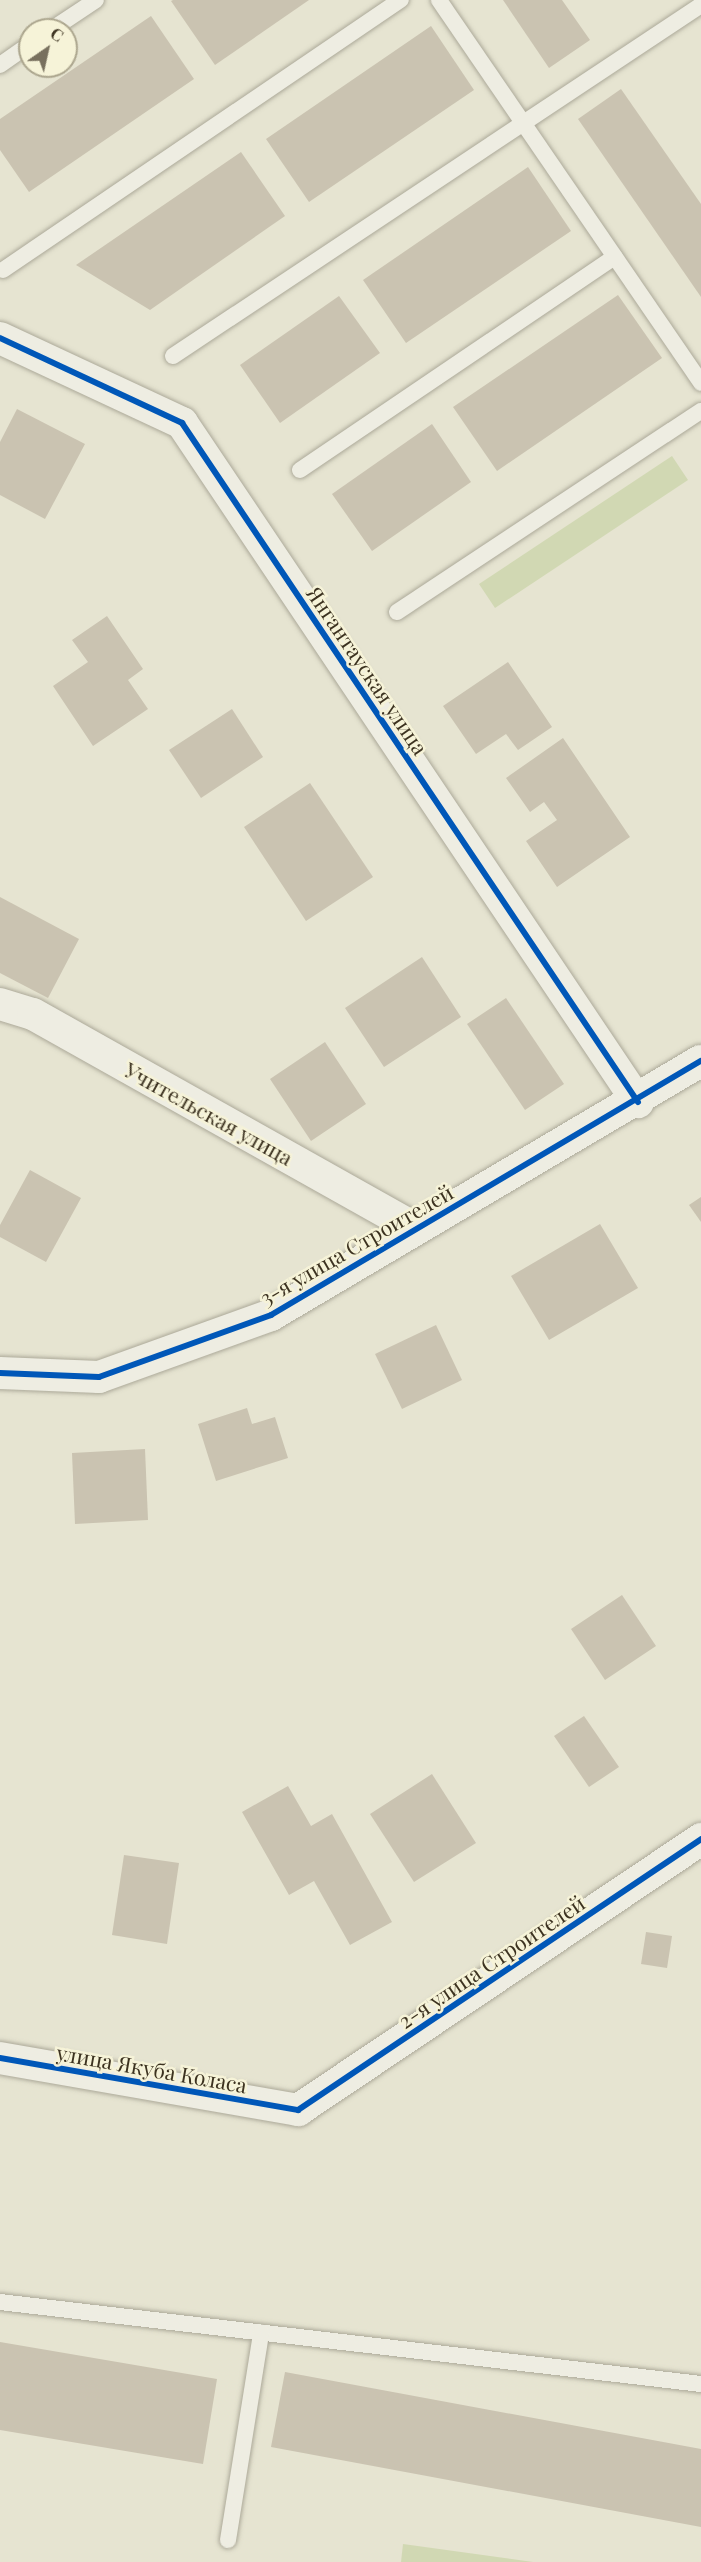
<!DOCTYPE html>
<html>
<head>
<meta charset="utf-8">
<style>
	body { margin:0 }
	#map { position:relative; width:701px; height:2562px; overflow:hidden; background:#e6e4d1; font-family:"Playfair Display",serif }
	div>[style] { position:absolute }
	.green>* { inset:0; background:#d1d8b3 }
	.building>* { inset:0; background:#cac3b1 }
	.roads { filter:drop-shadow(0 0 2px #aca999) drop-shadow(0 0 2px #aca999) }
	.service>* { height:16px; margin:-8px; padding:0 8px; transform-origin:8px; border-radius:8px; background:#eeede2 }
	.minor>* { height:32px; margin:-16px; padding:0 16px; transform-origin:16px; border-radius:16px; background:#eeede2 }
	.cycleway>* { height:6px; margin:-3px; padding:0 3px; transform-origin:3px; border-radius:3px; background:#0057b8 }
	span { translate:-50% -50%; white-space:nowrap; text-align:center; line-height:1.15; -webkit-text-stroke:5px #f6f3d8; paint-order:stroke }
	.street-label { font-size:21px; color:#3c3220 }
	.north { position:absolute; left:18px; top:18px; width:60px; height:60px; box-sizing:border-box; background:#f6f3d8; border:2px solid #aca68e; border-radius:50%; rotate:34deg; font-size:16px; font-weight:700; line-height:24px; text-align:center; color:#3c3220 }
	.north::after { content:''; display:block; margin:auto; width:21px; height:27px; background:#78705e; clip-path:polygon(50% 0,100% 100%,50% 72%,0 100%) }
</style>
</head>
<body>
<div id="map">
	<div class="green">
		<div style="clip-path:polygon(672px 456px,688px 480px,495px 608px,479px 584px)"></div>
		<div style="clip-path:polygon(403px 2544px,533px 2562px,401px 2562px)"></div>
	</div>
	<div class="building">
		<div style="clip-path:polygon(309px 0,215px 65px,171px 1px,173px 0)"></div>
		<div style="clip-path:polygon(503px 0,562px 0,590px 40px,549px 68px)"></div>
		<div style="clip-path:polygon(151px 16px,194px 79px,29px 192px,0 150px,0 119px)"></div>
		<div style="clip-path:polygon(431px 26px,474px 90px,309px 202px,266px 139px)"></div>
		<div style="clip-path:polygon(621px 89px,701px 204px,701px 297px,578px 119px)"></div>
		<div style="clip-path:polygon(241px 152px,285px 216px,150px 310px,76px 265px)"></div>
		<div style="clip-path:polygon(528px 167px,571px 231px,406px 343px,363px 280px)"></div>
		<div style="clip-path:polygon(618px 295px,662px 358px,497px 471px,453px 407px)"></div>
		<div style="clip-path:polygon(339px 296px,380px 353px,280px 423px,240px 365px)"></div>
		<div style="clip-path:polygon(17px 409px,85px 444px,45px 519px,0 495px,0 442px)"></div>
		<div style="clip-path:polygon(432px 424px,471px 482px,372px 551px,332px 494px)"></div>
		<div style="clip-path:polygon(107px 616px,143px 669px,128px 680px,148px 709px,93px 746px,53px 686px,88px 662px,72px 640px)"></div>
		<div style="clip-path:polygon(508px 662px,552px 727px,518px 750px,506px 734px,476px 754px,443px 706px)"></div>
		<div style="clip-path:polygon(232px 709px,263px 757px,201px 798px,169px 750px)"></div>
		<div style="clip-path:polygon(563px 738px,630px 837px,557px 887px,526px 841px,557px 820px,544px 802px,530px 812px,506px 778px)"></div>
		<div style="clip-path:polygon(310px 783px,373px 877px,306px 921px,244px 827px)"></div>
		<div style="clip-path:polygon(0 897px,79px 939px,48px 998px,0 973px)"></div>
		<div style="clip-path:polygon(422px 957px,461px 1017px,384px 1067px,345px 1008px)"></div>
		<div style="clip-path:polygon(506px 998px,564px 1084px,525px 1110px,467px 1024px)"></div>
		<div style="clip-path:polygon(325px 1042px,366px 1104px,311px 1141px,270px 1079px)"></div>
		<div style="clip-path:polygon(30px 1170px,81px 1198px,46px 1262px,0 1237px,0 1225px)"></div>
		<div style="clip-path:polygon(701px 1197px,701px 1222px,689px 1205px)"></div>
		<div style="clip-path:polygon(600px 1224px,638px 1288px,549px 1340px,511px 1276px)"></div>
		<div style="clip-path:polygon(436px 1325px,462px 1380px,402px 1409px,375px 1354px)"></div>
		<div style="clip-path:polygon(247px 1408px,252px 1424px,275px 1417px,288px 1458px,216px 1481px,198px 1424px)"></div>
		<div style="clip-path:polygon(145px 1449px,148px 1520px,75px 1524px,72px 1453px)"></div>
		<div style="clip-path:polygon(622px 1595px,656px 1646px,605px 1680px,571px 1629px)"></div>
		<div style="clip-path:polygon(584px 1716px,619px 1767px,589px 1787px,554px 1736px)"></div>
		<div style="clip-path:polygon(432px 1774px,476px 1843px,414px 1882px,370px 1814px)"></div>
		<div style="clip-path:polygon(288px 1786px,311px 1826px,332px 1814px,392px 1922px,350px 1945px,314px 1881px,289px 1895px,242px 1812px)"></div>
		<div style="clip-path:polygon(124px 1855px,179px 1863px,167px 1944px,112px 1935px)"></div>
		<div style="clip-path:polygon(646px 1932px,672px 1936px,667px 1968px,641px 1964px)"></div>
		<div style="clip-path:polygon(0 2342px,217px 2379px,203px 2464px,0 2430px)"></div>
		<div style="clip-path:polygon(285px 2372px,701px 2449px,701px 2527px,271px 2447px)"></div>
	</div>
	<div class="roads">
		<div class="service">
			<div style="left:439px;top:0;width:464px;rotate:55.6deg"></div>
			<div style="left:51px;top:30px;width:54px;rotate:-33.7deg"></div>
			<div style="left:0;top:65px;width:37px;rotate:-35deg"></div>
			<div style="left:3px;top:270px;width:481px;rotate:-34.2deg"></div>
			<div style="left:173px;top:356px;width:634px;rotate:-33.61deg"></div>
			<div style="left:300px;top:470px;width:380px;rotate:-34.1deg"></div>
			<div style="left:397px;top:612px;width:364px;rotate:-33.5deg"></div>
			<div style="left:0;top:2302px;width:706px;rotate:6.67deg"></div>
			<div style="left:228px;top:2540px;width:210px;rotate:-80.9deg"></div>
		</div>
		<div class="minor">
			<div style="left:0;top:338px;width:201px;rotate:25deg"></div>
			<div style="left:182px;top:423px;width:818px;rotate:56.12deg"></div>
			<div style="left:0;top:1004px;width:34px;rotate:17deg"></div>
			<div style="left:33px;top:1014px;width:437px;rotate:29.3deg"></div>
			<div style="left:0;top:1373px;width:99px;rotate:2.3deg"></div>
			<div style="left:99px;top:1377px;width:183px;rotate:-19.8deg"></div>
			<div style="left:271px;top:1315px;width:499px;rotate:-30.6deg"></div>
			<div style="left:0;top:2058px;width:303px;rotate:9.9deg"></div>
			<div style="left:298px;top:2110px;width:486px;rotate:-33.9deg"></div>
		</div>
	</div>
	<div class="cycleway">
		<div style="left:0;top:338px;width:201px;rotate:25deg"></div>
		<div style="left:182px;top:423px;width:818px;rotate:56.12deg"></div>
		<div style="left:0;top:1373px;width:99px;rotate:2.3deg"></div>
		<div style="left:99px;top:1377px;width:183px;rotate:-19.8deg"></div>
		<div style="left:271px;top:1315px;width:499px;rotate:-30.6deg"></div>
		<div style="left:0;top:2058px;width:303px;rotate:9.9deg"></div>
		<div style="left:298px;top:2110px;width:486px;rotate:-33.9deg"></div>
	</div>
	<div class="street-label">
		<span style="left:368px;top:670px;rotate:56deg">Янгантауская улица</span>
		<span style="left:209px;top:1113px;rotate:29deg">Учительская улица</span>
		<span style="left:356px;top:1244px;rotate:-30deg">3-я улица Строителей</span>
		<span style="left:491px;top:1961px;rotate:-34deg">2-я улица Строителей</span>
		<span style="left:152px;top:2068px;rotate:10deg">улица Якуба Коласа</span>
	</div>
	<div class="north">С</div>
</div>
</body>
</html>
